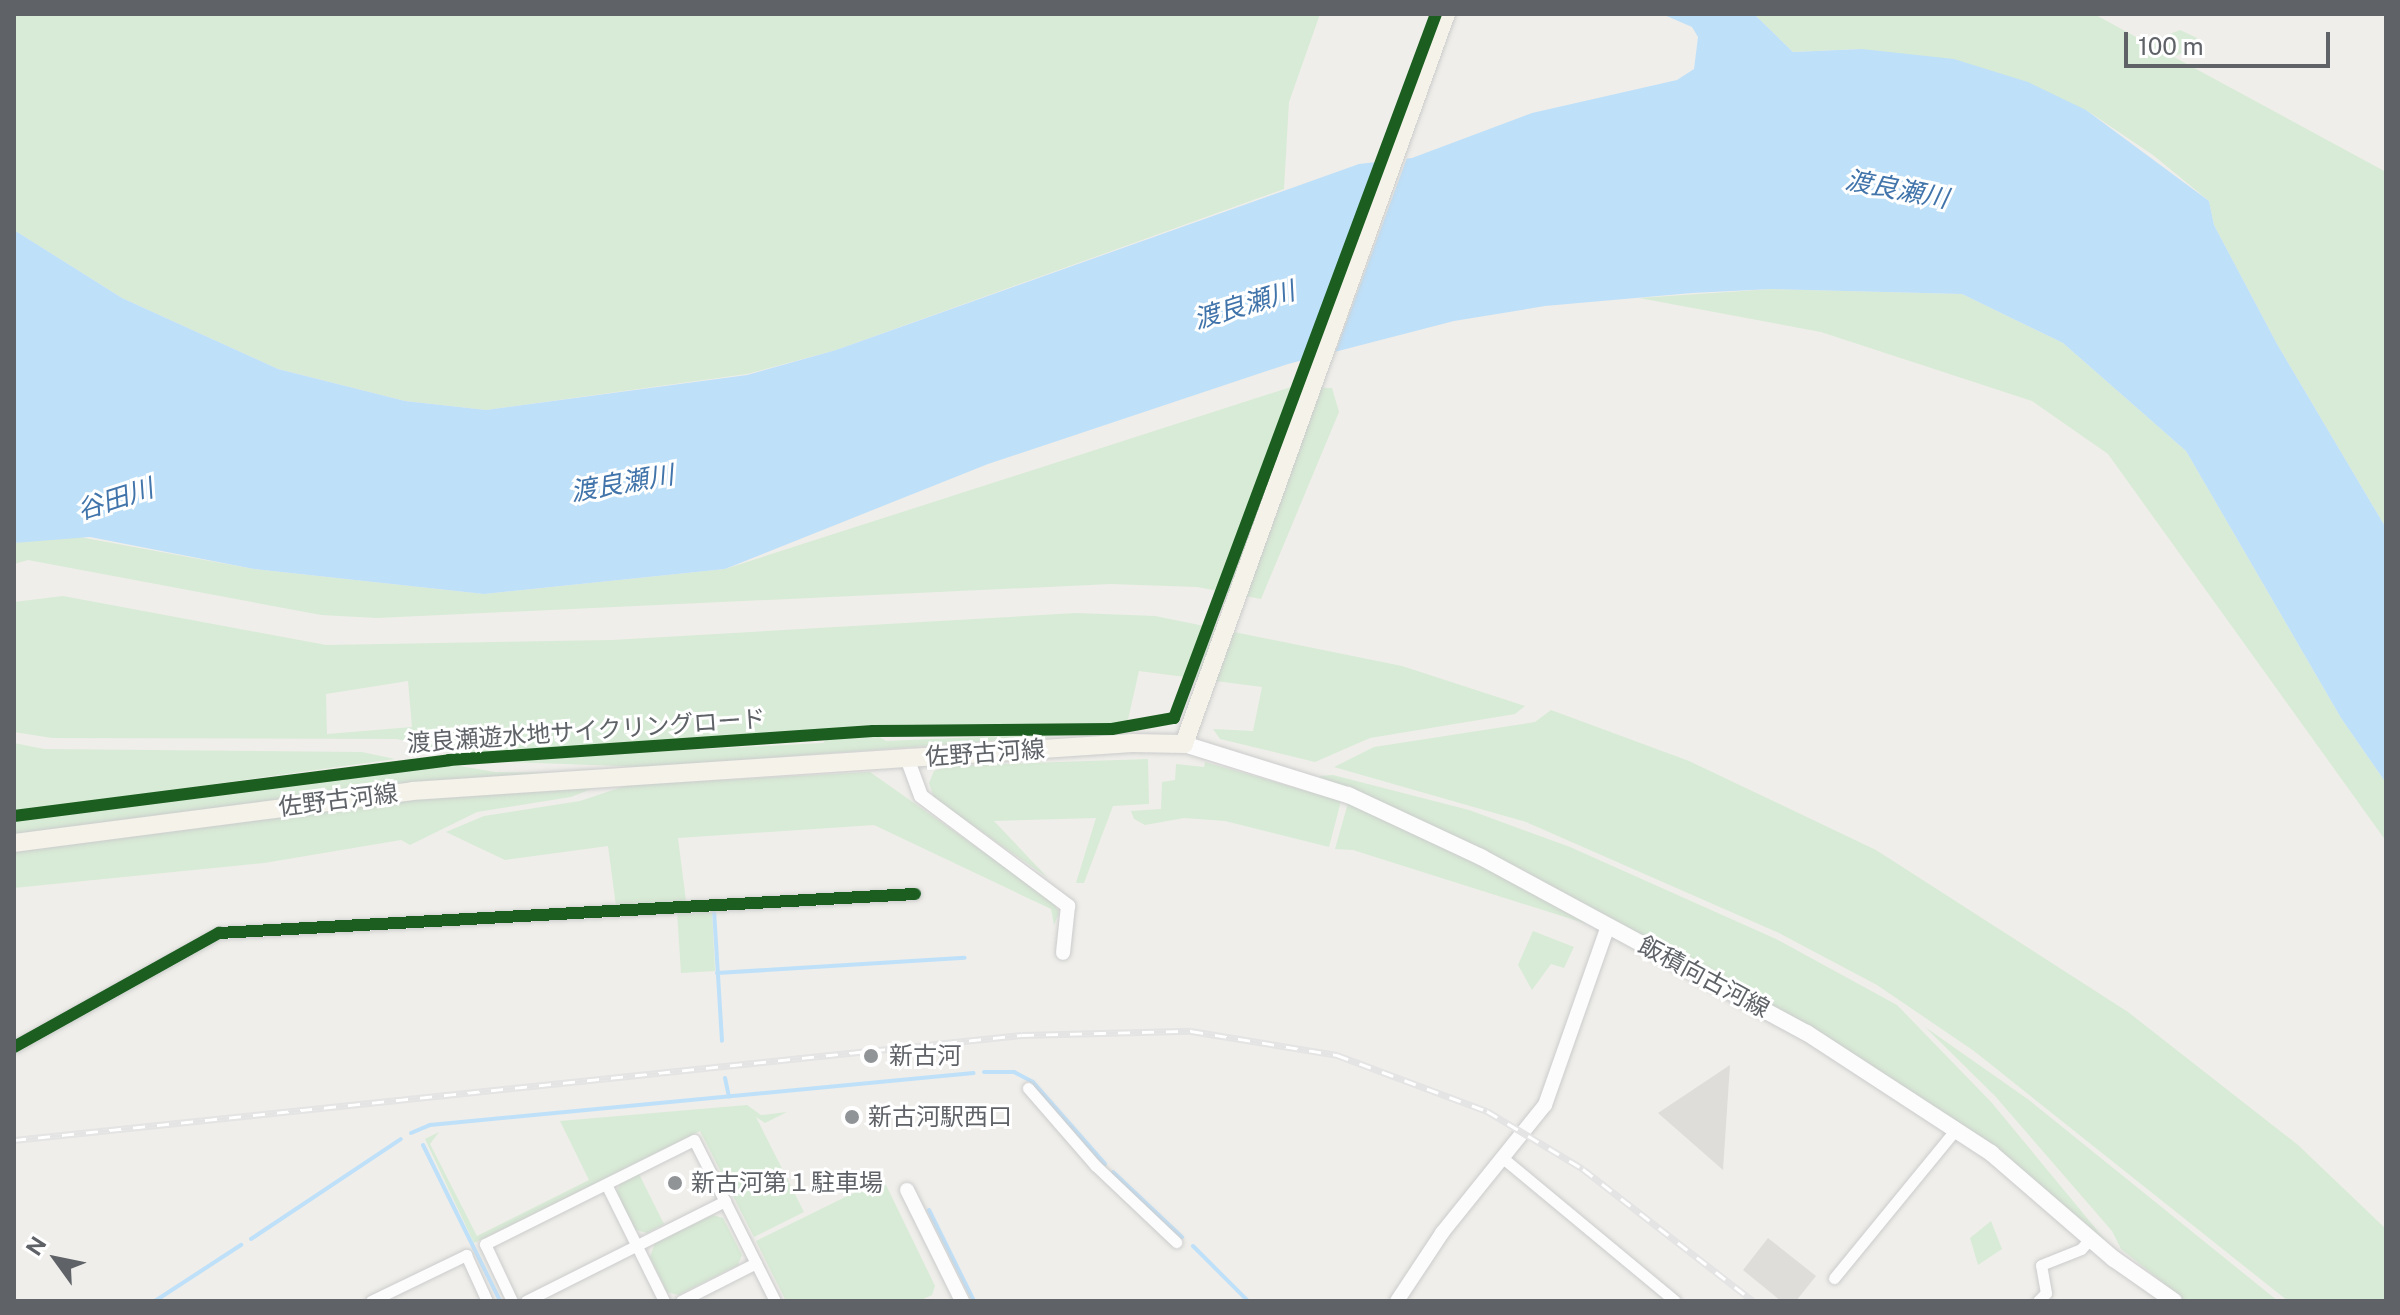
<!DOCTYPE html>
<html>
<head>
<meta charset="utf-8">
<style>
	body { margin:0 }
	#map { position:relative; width:2400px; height:1315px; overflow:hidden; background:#efeeea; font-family:"Public Sans","Noto Sans JP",sans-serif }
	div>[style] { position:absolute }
	.industrial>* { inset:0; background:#dfddda }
	.green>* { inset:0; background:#d8ebd6 }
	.water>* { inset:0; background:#bfe0f9 }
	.pier>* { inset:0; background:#efeeea }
	.stream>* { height:4px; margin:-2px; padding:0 2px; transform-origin:2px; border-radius:2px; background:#bfe0f9 }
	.roads { filter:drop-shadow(0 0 2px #cbcccc) drop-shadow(0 0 2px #cbcccc) }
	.minor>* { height:11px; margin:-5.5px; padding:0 5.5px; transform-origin:5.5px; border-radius:5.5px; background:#fdfcfc }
	.tertiary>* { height:14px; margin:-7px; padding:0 7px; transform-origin:7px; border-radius:7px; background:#fdfcfc }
	.secondary>* { height:16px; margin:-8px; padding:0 8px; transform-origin:8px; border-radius:8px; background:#fdfcfc }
	.primary>* { height:18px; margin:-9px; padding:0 9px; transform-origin:9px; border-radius:9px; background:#f4f2e9 }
	.rail>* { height:7px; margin-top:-3.5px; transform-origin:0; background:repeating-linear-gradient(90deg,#fff 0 12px,#e4e4e4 0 24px); box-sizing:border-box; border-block:2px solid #e4e4e4 }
	.cycleway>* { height:12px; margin:-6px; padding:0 6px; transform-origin:6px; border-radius:6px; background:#1b5e20 }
	.dots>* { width:22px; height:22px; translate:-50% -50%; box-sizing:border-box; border:4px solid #fff; border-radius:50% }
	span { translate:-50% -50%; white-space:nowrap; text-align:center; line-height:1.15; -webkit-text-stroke:6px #fff; paint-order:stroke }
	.street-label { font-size:24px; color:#5f6368 }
	.poi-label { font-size:24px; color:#5f6368 }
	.left { translate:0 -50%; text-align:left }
	.water-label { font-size:26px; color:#4174aa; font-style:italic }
	.frame { position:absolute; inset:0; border:16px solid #5f6368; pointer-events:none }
	.north { position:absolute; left:16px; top:1219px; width:80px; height:80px; -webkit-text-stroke:6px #fff; paint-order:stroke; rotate:303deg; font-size:22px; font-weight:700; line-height:32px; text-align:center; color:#5f6368 }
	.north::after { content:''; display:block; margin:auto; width:28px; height:36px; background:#5f6368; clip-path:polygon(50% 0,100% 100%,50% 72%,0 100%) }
	.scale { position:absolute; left:2124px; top:32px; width:206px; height:36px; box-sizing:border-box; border:4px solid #5f6368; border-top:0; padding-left:10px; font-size:24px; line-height:28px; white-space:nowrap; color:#5f6368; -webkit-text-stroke:6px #fff; paint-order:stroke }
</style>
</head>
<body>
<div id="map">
	<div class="industrial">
		<div style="clip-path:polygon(1730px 1065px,1723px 1170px,1658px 1113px)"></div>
		<div style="clip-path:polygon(1768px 1238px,1816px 1276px,1796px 1301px,1781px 1301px,1743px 1270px)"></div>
	</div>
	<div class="green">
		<div style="clip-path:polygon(14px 14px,1320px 14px,1289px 102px,1284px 189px,836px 350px,747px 374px,486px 410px,405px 401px,278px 369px,122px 298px,14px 230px)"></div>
		<div style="clip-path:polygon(1754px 14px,2094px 14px,2147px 43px,2180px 30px,2197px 38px,2195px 46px,2174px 57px,2386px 172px,2386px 528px,2277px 344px,2214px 225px,2209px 201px,2153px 155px,2086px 110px,1862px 49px,1793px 52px)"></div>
		<div style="clip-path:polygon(1772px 289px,1962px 294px,2063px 343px,2186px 451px,2341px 718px,2386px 783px,2386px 841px,2108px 454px,2032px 401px,1821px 332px,1639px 298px)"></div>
		<div style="clip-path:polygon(1291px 387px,1332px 388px,1339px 412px,1261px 599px,1197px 587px,1111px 584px,377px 618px,321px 615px,28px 560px,14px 564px,14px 543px,74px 536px,254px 569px,484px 594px,725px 569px)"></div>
		<div style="clip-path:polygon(evenodd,63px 596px,326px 645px,612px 640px,1076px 613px,1155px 616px,1402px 666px,1525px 706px,1515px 714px,1370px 738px,1315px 762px,1220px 739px,1213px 729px,1253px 731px,1262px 687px,1139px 671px,1127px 724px,1114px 726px,831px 731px,465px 757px,397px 739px,52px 738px,14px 732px,14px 602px,63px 596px,408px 681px,412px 727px,327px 734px,326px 694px,408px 681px)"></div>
		<div style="clip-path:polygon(1551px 710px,1689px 761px,1876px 850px,2128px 1012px,2298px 1145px,2386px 1229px,2386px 1301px,2288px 1301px,1974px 1051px,1877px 985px,1779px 933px,1526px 822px,1334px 767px,1374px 747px,1535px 722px)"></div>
		<div style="clip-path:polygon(1072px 729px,1110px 732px,648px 767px,476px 761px,823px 743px,830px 736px,875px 734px,886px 741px,1045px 734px)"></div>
		<div style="clip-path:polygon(14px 743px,44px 749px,362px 752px,395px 759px,14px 812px)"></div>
		<div style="clip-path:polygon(1148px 759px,1149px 804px,1113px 806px,1084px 883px,1076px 883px,1096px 818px,994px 821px,1048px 878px,934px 798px,929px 783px,934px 771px,948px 766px)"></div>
		<div style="clip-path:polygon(1205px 762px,1341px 801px,1329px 847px,1225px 821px,1184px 818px,1145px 825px,1134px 819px,1131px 811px,1161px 809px,1162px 782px,1175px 780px,1176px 764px,1204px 767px)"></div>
		<div style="clip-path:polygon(448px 764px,495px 772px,593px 773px,14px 837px,14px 820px)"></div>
		<div style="clip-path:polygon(870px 772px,1053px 901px,1059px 913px,1054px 925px,1051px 909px,874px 825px,678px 838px,686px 901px,616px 906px,608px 846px,505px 860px,446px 832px,484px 816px,580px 801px,628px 785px)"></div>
		<div style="clip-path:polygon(1333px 775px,1469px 810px,1570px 847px,1776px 939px,1897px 1005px,1992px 1103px,2106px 1241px,1986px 1141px,1820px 1033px,1519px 868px,1319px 776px)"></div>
		<div style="clip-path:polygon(599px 786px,571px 797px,477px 812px,410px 845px,401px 840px,264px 863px,14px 888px,14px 852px,429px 797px)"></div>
		<div style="clip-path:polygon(1348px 803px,1511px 881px,1587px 924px,1353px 850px,1335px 849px)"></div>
		<div style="clip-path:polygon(712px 910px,715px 971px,681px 973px,677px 912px)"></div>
		<div style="clip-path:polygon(1533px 931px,1574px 947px,1564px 968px,1551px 964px,1532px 990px,1518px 965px)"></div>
		<div style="clip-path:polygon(1925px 1027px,2029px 1100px,2278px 1301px,2186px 1301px,2121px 1249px,2112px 1231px,1995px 1096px)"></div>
		<div style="clip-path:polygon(747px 1105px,761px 1115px,787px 1112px,765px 1123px,756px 1117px,804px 1212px,754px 1237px,700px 1131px,474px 1243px,425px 1139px,439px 1132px,430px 1144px,477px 1236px,589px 1180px,560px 1121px)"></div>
		<div style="clip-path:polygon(639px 1174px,664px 1224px,647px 1233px,636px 1230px,616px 1193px,620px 1184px)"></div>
		<div style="clip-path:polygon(876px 1182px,886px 1185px,935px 1286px,932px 1295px,919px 1301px,786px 1301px,756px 1241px)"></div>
		<div style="clip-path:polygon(713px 1215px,723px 1218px,742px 1255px,738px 1265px,678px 1295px,667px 1292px,650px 1257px,655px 1243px)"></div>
		<div style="clip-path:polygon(1991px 1221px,2002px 1249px,1978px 1265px,1970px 1238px)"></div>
	</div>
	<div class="water">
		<div style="clip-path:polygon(1662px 14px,1754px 14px,1793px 52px,1862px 49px,1954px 59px,2028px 82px,2086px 110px,2209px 201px,2214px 225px,2277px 344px,2386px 528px,2386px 783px,2341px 718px,2186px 451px,2063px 343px,1962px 294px,1772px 289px,1692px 293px,1545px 306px,1454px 321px,1288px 364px,988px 464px,725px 569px,484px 594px,254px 569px,90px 537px,14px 543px,14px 230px,122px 298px,278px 369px,405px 401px,486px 410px,747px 375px,836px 350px,1359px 164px,1412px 158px,1532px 113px,1677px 80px,1694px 69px,1698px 37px,1692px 27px)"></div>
	</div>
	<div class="pier">
		<div style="clip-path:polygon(1408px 155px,1334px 356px,1305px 364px,1380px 157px)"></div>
	</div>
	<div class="stream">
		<div style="left:714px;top:910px;width:131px;rotate:86.5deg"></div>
		<div style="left:717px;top:973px;width:248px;rotate:-3.5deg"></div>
		<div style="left:984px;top:1072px;width:30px"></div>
		<div style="left:1014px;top:1072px;width:21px;rotate:28deg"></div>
		<div style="left:1033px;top:1082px;width:109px;rotate:48.7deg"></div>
		<div style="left:725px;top:1078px;width:19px;rotate:78deg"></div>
		<div style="left:411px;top:1133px;width:21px;rotate:-23deg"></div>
		<div style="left:430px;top:1125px;width:546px;rotate:-5.46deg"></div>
		<div style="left:423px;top:1145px;width:174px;rotate:63.7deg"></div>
		<div style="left:1113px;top:1172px;width:95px;rotate:43.3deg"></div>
		<div style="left:929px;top:1210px;width:102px;rotate:63.7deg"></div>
		<div style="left:251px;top:1239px;width:180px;rotate:-33.7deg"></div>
		<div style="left:1193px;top:1246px;width:78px;rotate:45deg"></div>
		<div style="left:155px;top:1301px;width:103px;rotate:-33.1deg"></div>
	</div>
	<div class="roads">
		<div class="minor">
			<div style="left:14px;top:1047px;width:235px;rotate:-29.1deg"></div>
			<div style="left:219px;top:933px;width:697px;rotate:-3.21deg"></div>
			<div style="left:1028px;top:1088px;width:102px;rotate:49deg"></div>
			<div style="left:1095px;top:1165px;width:112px;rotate:43.5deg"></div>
			<div style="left:1504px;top:1159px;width:222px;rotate:39.7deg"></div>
			<div style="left:606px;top:1184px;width:131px;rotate:63.6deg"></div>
			<div style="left:1834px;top:1278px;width:193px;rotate:-50.7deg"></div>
			<div style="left:371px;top:1301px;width:106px;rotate:-25.8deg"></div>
			<div style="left:466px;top:1255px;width:51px;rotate:65.5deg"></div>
			<div style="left:512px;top:1301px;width:63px;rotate:-115.3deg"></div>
			<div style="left:485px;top:1244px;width:233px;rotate:-26.5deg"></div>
			<div style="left:694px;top:1140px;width:180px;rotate:63.3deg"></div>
			<div style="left:526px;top:1301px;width:223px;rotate:-26.7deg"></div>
			<div style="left:681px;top:1301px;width:84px;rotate:-26.9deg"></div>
			<div style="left:2038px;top:1301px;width:11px;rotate:-45deg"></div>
			<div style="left:2046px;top:1293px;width:28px;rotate:-100deg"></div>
			<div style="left:2041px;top:1265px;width:43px;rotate:-21.8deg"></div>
			<div style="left:2081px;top:1249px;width:15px;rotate:-48deg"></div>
		</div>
		<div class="tertiary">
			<div style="left:907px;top:758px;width:40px;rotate:69.8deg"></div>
			<div style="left:921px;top:796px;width:184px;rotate:36.8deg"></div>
			<div style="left:1068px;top:906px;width:47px;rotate:96.1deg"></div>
			<div style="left:907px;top:1190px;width:124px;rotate:63.6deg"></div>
			<div style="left:1397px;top:1301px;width:82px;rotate:-56.5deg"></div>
			<div style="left:1442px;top:1233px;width:164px;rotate:-51.2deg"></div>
			<div style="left:1545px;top:1105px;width:190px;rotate:-70.6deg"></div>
		</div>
		<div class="secondary">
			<div style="left:1184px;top:744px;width:172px;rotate:17.3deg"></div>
			<div style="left:1348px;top:795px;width:147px;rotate:25deg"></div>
			<div style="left:1481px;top:857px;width:370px;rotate:28.4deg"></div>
			<div style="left:1807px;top:1033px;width:220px;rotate:33.1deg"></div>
			<div style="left:1991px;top:1153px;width:162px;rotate:40.8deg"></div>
			<div style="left:2114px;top:1259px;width:73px;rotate:35deg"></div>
		</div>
		<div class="primary">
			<div style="left:14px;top:843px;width:401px;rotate:-7.4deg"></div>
			<div style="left:412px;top:791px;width:722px;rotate:-3.81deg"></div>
			<div style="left:1132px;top:743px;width:52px;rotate:1.1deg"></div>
			<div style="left:1184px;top:744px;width:776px;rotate:-70.26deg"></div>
		</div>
	</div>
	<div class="rail">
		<div style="left:14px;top:1140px;width:1013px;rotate:-5.95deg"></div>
		<div style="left:1022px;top:1035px;width:169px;rotate:-1.4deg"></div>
		<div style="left:1191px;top:1031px;width:148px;rotate:9.3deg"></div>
		<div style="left:1337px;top:1055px;width:160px;rotate:20.5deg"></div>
		<div style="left:1487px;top:1111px;width:112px;rotate:31.1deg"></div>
		<div style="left:1583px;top:1169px;width:215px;rotate:37.8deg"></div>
	</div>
	<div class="cycleway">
		<div style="left:14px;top:816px;width:439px;rotate:-7.3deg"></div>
		<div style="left:449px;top:760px;width:425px;rotate:-3.9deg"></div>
		<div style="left:873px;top:731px;width:239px;rotate:-0.5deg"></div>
		<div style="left:1112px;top:729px;width:63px;rotate:-10.1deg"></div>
		<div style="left:1174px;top:718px;width:751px;rotate:-69.59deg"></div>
		<div style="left:14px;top:1047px;width:235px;rotate:-29.1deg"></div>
		<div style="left:219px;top:933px;width:697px;rotate:-3.21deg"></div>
	</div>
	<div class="dots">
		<div style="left:871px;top:1056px;background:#919496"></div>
		<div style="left:852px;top:1117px;background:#919496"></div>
		<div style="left:675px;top:1183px;background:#919496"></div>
	</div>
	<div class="street-label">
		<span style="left:586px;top:731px;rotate:-4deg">渡良瀬遊水地サイクリングロード</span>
		<span style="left:985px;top:753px;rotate:-4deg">佐野古河線</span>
		<span style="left:338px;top:800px;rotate:-7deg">佐野古河線</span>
		<span style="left:1704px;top:977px;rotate:28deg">飯積向古河線</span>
	</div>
	<div class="poi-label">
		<span class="left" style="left:889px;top:1056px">新古河</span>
		<span class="left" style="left:868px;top:1117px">新古河駅西口</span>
		<span class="left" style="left:691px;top:1183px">新古河第１駐車場</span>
	</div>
	<div class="water-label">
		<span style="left:1897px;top:189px;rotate:11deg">渡良瀬川</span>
		<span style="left:1244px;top:305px;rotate:-17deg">渡良瀬川</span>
		<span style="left:622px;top:483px;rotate:-10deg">渡良瀬川</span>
		<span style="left:115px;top:499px;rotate:-18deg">谷田川</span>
	</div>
	<div class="frame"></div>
	<div class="north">N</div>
	<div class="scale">100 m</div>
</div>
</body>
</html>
